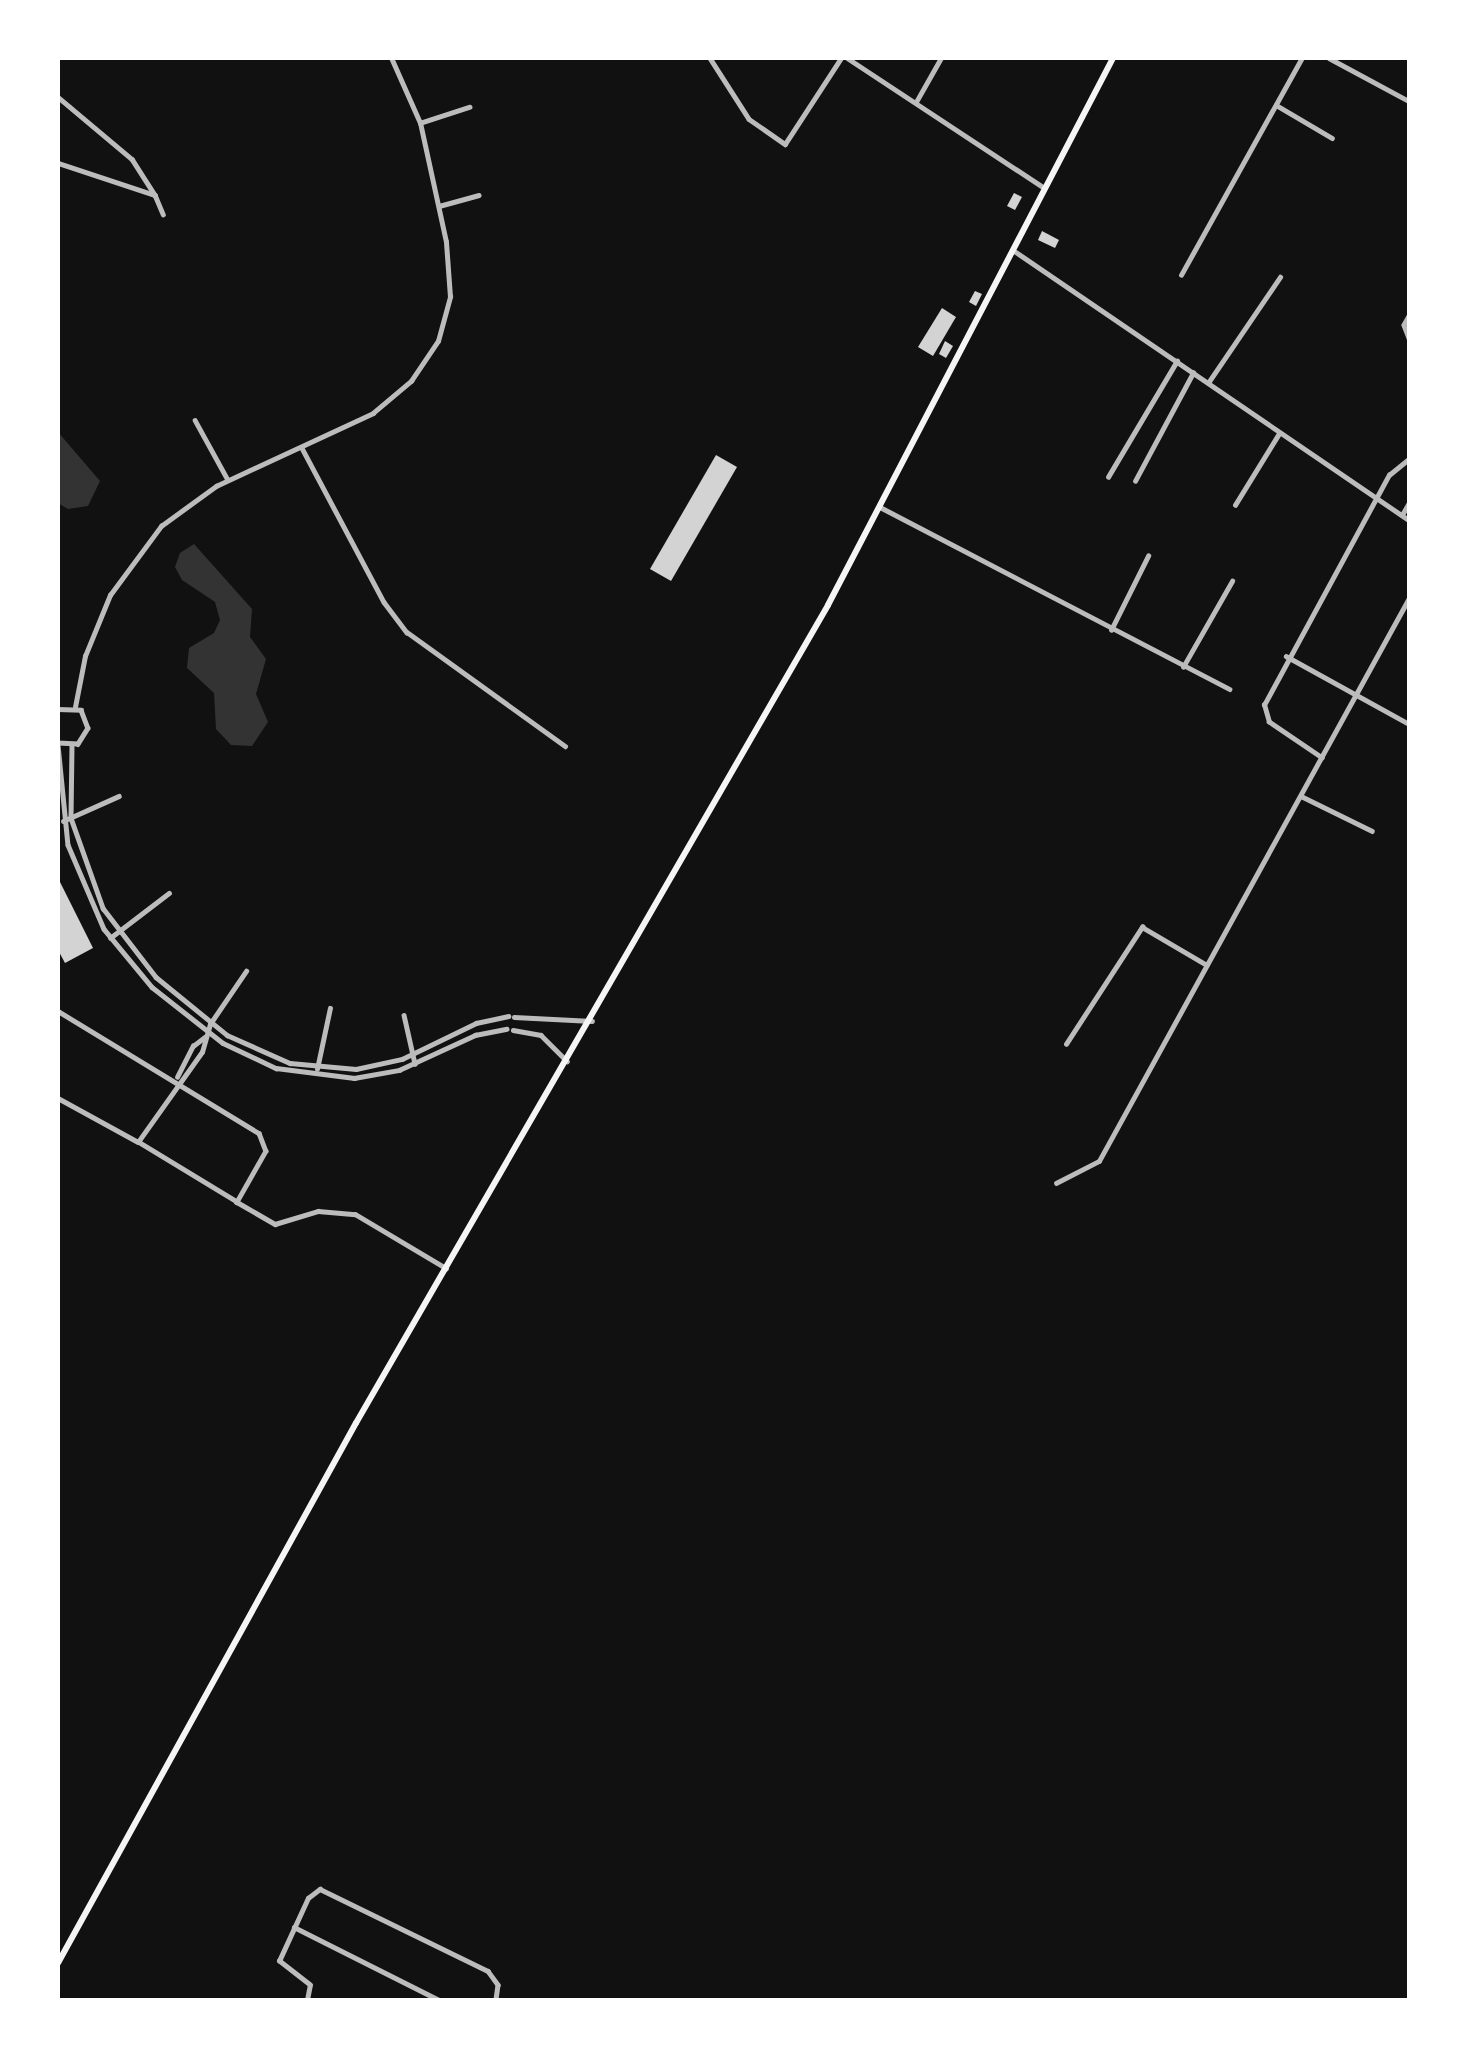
<!DOCTYPE html>
<html>
<head>
<meta charset="utf-8">
<style>
	body { margin:0 }
	#map { position:relative; width:1467px; height:2058px; overflow:hidden; background:#111; font-family:Arial,sans-serif }
	div>[style] { position:absolute }
	.water>* { inset:0; background:#333 }
	.building>* { inset:0; background:#d3d3d3 }
	.minor>* { height:4.5px; margin:-2.25px; padding:0 2.25px; transform-origin:2.25px; border-radius:2.25px; background:#bcbcbc }
	.tertiary>* { height:5px; margin:-2.5px; padding:0 2.5px; transform-origin:2.5px; border-radius:2.5px; background:#bcbcbc }
	.primary>* { height:6px; margin:-3px; padding:0 3px; transform-origin:3px; border-radius:3px; background:#f5f5f5 }
	span { translate:-50% -50%; white-space:nowrap; text-align:center; line-height:1.15; -webkit-text-stroke:5px #fff; paint-order:stroke }
	.frame { position:absolute; inset:0; border:60px solid #fff; pointer-events:none }
</style>
</head>
<body>
<div id="map">
	<div class="water">
		<div style="clip-path:polygon(58px 432px,100px 481px,88px 506px,68px 509px,58px 503px)"></div>
		<div style="clip-path:polygon(194px 544px,252px 609px,250px 637px,266px 659px,256px 694px,268px 722px,252px 746px,231px 745px,216px 729px,214px 693px,187px 668px,189px 648px,214px 633px,220px 620px,215px 602px,182px 580px,175px 567px,180px 553px)"></div>
	</div>
	<div class="building">
		<div style="clip-path:polygon(1014px 193px,1022px 197px,1015px 210px,1007px 206px)"></div>
		<div style="clip-path:polygon(1042px 231px,1059px 240px,1055px 248px,1038px 240px)"></div>
		<div style="clip-path:polygon(975px 291px,982px 294px,976px 306px,969px 302px)"></div>
		<div style="clip-path:polygon(942px 308px,956px 317px,933px 356px,918px 347px)"></div>
		<div style="clip-path:polygon(945px 341px,953px 346px,946px 358px,939px 354px)"></div>
		<div style="clip-path:polygon(716px 455px,737px 467px,671px 581px,650px 569px)"></div>
		<div style="clip-path:polygon(58px 878px,93px 948px,65px 963px,58px 950px)"></div>
	</div>
	<div class="minor">
		<div style="left:710px;top:58px;width:72px;rotate:57.4deg"></div>
		<div style="left:749px;top:119px;width:44px;rotate:34.8deg"></div>
		<div style="left:785px;top:144px;width:103px;rotate:-56.9deg"></div>
		<div style="left:1329px;top:58px;width:91px;rotate:28.3deg"></div>
		<div style="left:58px;top:97px;width:97px;rotate:40deg"></div>
		<div style="left:132px;top:159px;width:43px;rotate:57.4deg"></div>
		<div style="left:916px;top:102px;width:51px;rotate:-60.4deg"></div>
		<div style="left:1276px;top:105px;width:65px;rotate:30.5deg"></div>
		<div style="left:420px;top:123px;width:52px;rotate:-18.1deg"></div>
		<div style="left:58px;top:163px;width:102px;rotate:18.3deg"></div>
		<div style="left:155px;top:195px;width:21px;rotate:67deg"></div>
		<div style="left:439px;top:206px;width:41px;rotate:-15.4deg"></div>
		<div style="left:1013px;top:250px;width:479px;rotate:34.3deg"></div>
		<div style="left:1181px;top:275px;width:248px;rotate:-60.9deg"></div>
		<div style="left:1409px;top:316px;width:10px;rotate:119deg"></div>
		<div style="left:1404px;top:325px;width:14px;rotate:69deg"></div>
		<div style="left:1208px;top:383px;width:128px;rotate:-55.8deg"></div>
		<div style="left:195px;top:420px;width:68px;rotate:61.2deg"></div>
		<div style="left:302px;top:448px;width:174px;rotate:62deg"></div>
		<div style="left:384px;top:602px;width:38px;rotate:53deg"></div>
		<div style="left:407px;top:632px;width:195px;rotate:35.8deg"></div>
		<div style="left:1108px;top:477px;width:135px;rotate:-59.3deg"></div>
		<div style="left:1135px;top:481px;width:123px;rotate:-61.8deg"></div>
		<div style="left:1235px;top:505px;width:82px;rotate:-58.4deg"></div>
		<div style="left:880px;top:507px;width:394px;rotate:27.5deg"></div>
		<div style="left:1402px;top:515px;width:14px;rotate:-60deg"></div>
		<div style="left:1111px;top:630px;width:83px;rotate:-63.4deg"></div>
		<div style="left:1286px;top:656px;width:141px;rotate:28.9deg"></div>
		<div style="left:1183px;top:667px;width:99px;rotate:-60.3deg"></div>
		<div style="left:75px;top:707px;width:52px;rotate:-78.9deg"></div>
		<div style="left:85px;top:656px;width:66px;rotate:-67.7deg"></div>
		<div style="left:110px;top:595px;width:86px;rotate:-53.5deg"></div>
		<div style="left:161px;top:526px;width:68px;rotate:-36deg"></div>
		<div style="left:216px;top:486px;width:173px;rotate:-24.9deg"></div>
		<div style="left:373px;top:413px;width:50px;rotate:-40.1deg"></div>
		<div style="left:411px;top:381px;width:48px;rotate:-56deg"></div>
		<div style="left:438px;top:341px;width:46px;rotate:-74.7deg"></div>
		<div style="left:450px;top:297px;width:55px;rotate:-94.2deg"></div>
		<div style="left:446px;top:242px;width:122px;rotate:-102.3deg"></div>
		<div style="left:420px;top:123px;width:71px;rotate:-114deg"></div>
		<div style="left:58px;top:709px;width:23px;rotate:2deg"></div>
		<div style="left:81px;top:710px;width:19px;rotate:69deg"></div>
		<div style="left:88px;top:728px;width:19px;rotate:122deg"></div>
		<div style="left:78px;top:744px;width:20px;rotate:-177deg"></div>
		<div style="left:58px;top:745px;width:100px;rotate:84.3deg"></div>
		<div style="left:68px;top:845px;width:91px;rotate:66.8deg"></div>
		<div style="left:104px;top:929px;width:75px;rotate:50.4deg"></div>
		<div style="left:152px;top:987px;width:90px;rotate:38.3deg"></div>
		<div style="left:223px;top:1043px;width:59px;rotate:25.3deg"></div>
		<div style="left:276px;top:1068px;width:79px;rotate:7.3deg"></div>
		<div style="left:354px;top:1078px;width:46px;rotate:-10.1deg"></div>
		<div style="left:399px;top:1070px;width:84px;rotate:-24.7deg"></div>
		<div style="left:475px;top:1035px;width:32px;rotate:-11deg"></div>
		<div style="left:72px;top:746px;width:72px;rotate:90.8deg"></div>
		<div style="left:71px;top:818px;width:96px;rotate:70.4deg"></div>
		<div style="left:103px;top:908px;width:87px;rotate:52.5deg"></div>
		<div style="left:156px;top:977px;width:92px;rotate:39.2deg"></div>
		<div style="left:227px;top:1035px;width:69px;rotate:24deg"></div>
		<div style="left:290px;top:1063px;width:66px;rotate:5.2deg"></div>
		<div style="left:356px;top:1069px;width:47px;rotate:-12.3deg"></div>
		<div style="left:402px;top:1059px;width:82px;rotate:-25.9deg"></div>
		<div style="left:476px;top:1023px;width:33px;rotate:-12deg"></div>
		<div style="left:1322px;top:758px;width:64px;rotate:-145.8deg"></div>
		<div style="left:1269px;top:722px;width:18px;rotate:-106deg"></div>
		<div style="left:1264px;top:705px;width:262px;rotate:-61.5deg"></div>
		<div style="left:1389px;top:475px;width:26px;rotate:-39deg"></div>
		<div style="left:1301px;top:796px;width:79px;rotate:26.2deg"></div>
		<div style="left:63px;top:821px;width:61px;rotate:-24.1deg"></div>
		<div style="left:110px;top:938px;width:74px;rotate:-37.3deg"></div>
		<div style="left:58px;top:1011px;width:235px;rotate:31.3deg"></div>
		<div style="left:259px;top:1133px;width:19px;rotate:69deg"></div>
		<div style="left:266px;top:1151px;width:59px;rotate:119.6deg"></div>
		<div style="left:237px;top:1202px;width:116px;rotate:-148.8deg"></div>
		<div style="left:404px;top:1015px;width:50px;rotate:77.3deg"></div>
		<div style="left:514px;top:1017px;width:78px;rotate:2.9deg"></div>
		<div style="left:513px;top:1030px;width:28px;rotate:10deg"></div>
		<div style="left:541px;top:1035px;width:37px;rotate:45deg"></div>
		<div style="left:1066px;top:1044px;width:140px;rotate:-57deg"></div>
		<div style="left:1142px;top:927px;width:75px;rotate:30.3deg"></div>
		<div style="left:317px;top:1069px;width:62px;rotate:-78deg"></div>
		<div style="left:177px;top:1077px;width:35px;rotate:-63deg"></div>
		<div style="left:193px;top:1046px;width:15px;rotate:-37deg"></div>
		<div style="left:58px;top:1098px;width:91px;rotate:28.8deg"></div>
		<div style="left:138px;top:1142px;width:110px;rotate:-54.6deg"></div>
		<div style="left:202px;top:1052px;width:29px;rotate:-74deg"></div>
		<div style="left:210px;top:1024px;width:64px;rotate:-55.8deg"></div>
		<div style="left:1056px;top:1183px;width:48px;rotate:-27.1deg"></div>
		<div style="left:1099px;top:1161px;width:643px;rotate:-61.16deg"></div>
		<div style="left:237px;top:1202px;width:44px;rotate:30.1deg"></div>
		<div style="left:275px;top:1224px;width:45px;rotate:-16.8deg"></div>
		<div style="left:318px;top:1211px;width:37px;rotate:5deg"></div>
		<div style="left:355px;top:1214px;width:106px;rotate:30.7deg"></div>
		<div style="left:294px;top:1927px;width:162px;rotate:26.7deg"></div>
		<div style="left:307px;top:2000px;width:15px;rotate:-79deg"></div>
		<div style="left:310px;top:1985px;width:39px;rotate:-142deg"></div>
		<div style="left:279px;top:1961px;width:69px;rotate:-65.3deg"></div>
		<div style="left:308px;top:1898px;width:15px;rotate:-37deg"></div>
		<div style="left:320px;top:1889px;width:187px;rotate:26deg"></div>
		<div style="left:488px;top:1971px;width:17px;rotate:54deg"></div>
		<div style="left:498px;top:1985px;width:15px;rotate:98deg"></div>
	</div>
	<div class="tertiary">
		<div style="left:847px;top:58px;width:236px;rotate:33.4deg"></div>
	</div>
	<div class="primary">
		<div style="left:58px;top:1963px;width:617px;rotate:-61.11deg"></div>
		<div style="left:356px;top:1423px;width:944px;rotate:-60.01deg"></div>
		<div style="left:828px;top:605px;width:617px;rotate:-62.48deg"></div>
	</div>
	<div class="frame"></div>
</div>
</body>
</html>
